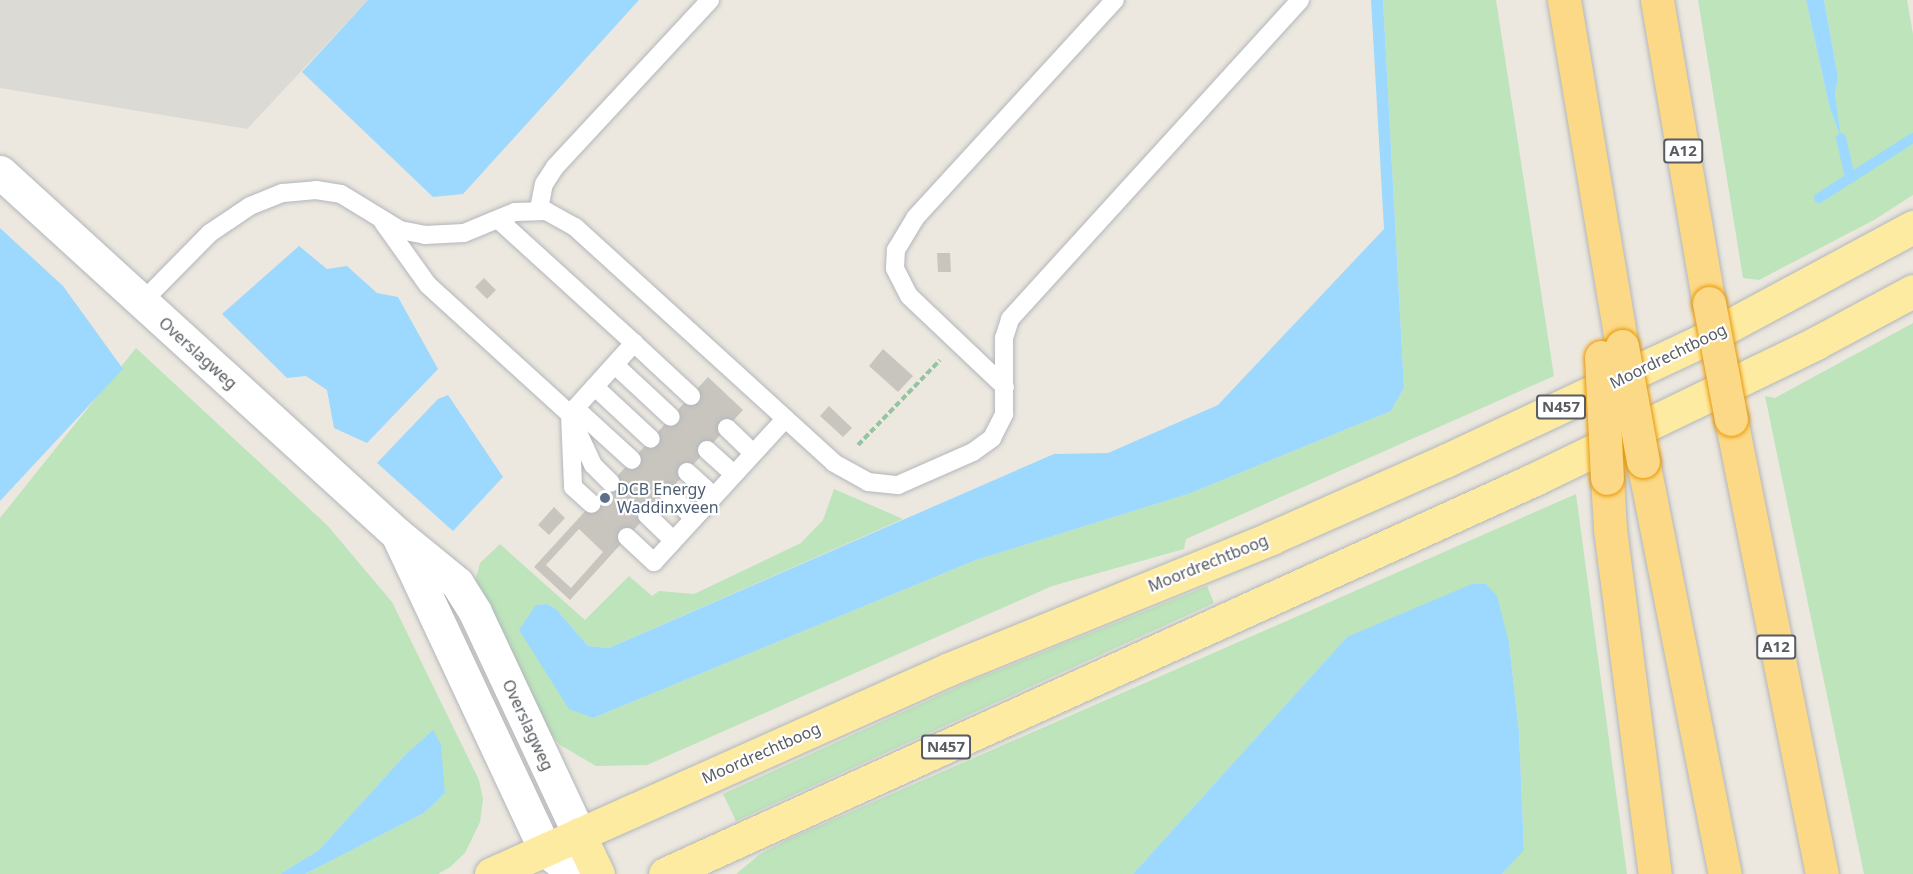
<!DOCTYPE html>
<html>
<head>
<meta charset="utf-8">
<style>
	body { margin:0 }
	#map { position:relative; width:1913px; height:874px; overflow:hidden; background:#ece8df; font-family:"Noto Sans",sans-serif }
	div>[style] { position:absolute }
	.industrial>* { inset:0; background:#dcdad4 }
	.green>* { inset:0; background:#bde4bb }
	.water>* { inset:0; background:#9dd8fe }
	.stream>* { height:10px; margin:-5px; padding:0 5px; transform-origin:5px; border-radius:5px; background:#9dd8fe }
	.building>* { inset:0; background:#c8c5bf }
	.path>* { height:4px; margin-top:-2px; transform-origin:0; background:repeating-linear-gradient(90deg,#95c4a1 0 6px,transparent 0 9px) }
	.roads { filter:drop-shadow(0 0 2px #b2b6bb) drop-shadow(0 0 2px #b2b6bb) }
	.lane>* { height:18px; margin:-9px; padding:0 9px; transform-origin:9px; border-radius:9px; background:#fff }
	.secondary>* { height:33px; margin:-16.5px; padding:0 16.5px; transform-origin:16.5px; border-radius:16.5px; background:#fff }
	.primary>* { height:33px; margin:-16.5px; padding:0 16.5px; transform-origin:16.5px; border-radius:16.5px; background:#feeba2 }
	.highway>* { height:33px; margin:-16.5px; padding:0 16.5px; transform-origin:16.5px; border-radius:16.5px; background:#fcd986 }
	.bridges { filter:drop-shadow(0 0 2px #e99702) drop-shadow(0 0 2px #e99702) }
	.highway-bridge>* { height:33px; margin:-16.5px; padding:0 16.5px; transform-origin:16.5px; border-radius:16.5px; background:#fcd986 }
	.dots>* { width:16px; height:16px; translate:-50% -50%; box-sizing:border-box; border:3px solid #fff; border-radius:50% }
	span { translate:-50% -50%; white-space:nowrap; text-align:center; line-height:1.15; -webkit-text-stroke:4.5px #fff; paint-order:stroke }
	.shield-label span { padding:2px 4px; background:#fff; border:2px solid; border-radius:4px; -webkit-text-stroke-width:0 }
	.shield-label { font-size:15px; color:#585c61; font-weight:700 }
	.street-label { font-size:16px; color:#585c61 }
	.service-label { font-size:16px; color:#4e5e75 }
	.left { translate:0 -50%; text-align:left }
</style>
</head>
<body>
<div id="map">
	<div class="industrial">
		<div style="clip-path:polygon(0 0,368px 0,247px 129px,0 88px)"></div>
	</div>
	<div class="green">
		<div style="clip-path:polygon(1383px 0,1496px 0,1554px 376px,1186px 539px,1184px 549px,1052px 586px,647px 765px,596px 766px,560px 745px,547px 730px,474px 585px,480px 563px,500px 544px,585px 620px,629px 576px,652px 596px,659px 591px,694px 594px,801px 543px,823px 520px,834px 489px,903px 519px,609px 648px,588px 646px,556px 609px,547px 604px,536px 605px,593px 718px,976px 560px,1191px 493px,1391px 411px,1404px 388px)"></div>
		<div style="clip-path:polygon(1698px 0,1806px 0,1830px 109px,1840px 135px,1835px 94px,1838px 77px,1824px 0,1907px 0,1913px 34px,1913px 195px,1874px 220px,1759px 280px,1743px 278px)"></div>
		<div style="clip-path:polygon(1913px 323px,1913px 874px,1864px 874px,1765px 396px,1775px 398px)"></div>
		<div style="clip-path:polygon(136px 348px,327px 525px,392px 602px,479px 780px,483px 799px,480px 822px,465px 853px,450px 867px,438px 874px,305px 874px,424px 813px,445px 793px,432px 731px,405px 755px,319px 850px,280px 874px,0 874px,0 518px)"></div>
		<div style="clip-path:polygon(1576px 494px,1627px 874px,1502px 874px,1524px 849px,1519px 732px,1509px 643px,1347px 637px,1133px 874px,736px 874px,760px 854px,789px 839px)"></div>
		<div style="clip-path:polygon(1207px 586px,1214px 603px,736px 821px,723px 794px,964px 684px)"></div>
	</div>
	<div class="water">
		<div style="clip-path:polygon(368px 0,639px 0,463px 194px,433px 197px,302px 72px)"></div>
		<div style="clip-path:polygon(1371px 0,1383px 0,1404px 388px,1391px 411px,1191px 493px,976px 560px,593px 718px,569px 709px,519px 630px,536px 605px,547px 604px,556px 609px,588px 646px,609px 648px,1054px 454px,1108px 453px,1218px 405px,1384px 229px)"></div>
		<div style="clip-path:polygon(1806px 0,1824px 0,1838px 77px,1835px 94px,1841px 138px,1830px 109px)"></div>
		<div style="clip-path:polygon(0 228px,63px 286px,123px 369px,0 501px)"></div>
		<div style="clip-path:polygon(299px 246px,327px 269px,347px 266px,377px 293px,398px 297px,438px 369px,367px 443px,334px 428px,327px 390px,306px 376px,287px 378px,222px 314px)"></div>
		<div style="clip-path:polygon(448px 395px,503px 477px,453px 531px,377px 463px,438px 399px)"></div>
		<div style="clip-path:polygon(1472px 584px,1486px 584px,1497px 596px,1509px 643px,1519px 732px,1524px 850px,1502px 874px,1133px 874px,1347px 637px)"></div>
		<div style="clip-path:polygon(433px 730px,441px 745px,445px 793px,424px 813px,305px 874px,280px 874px,319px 850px,405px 755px)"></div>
	</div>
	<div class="stream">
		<div style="left:1841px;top:138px;width:39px;rotate:77deg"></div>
		<div style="left:1819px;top:198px;width:112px;rotate:-32.6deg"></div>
	</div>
	<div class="building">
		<div style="clip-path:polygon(937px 253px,950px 253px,951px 272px,938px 272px)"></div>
		<div style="clip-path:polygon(484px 278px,496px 290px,487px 299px,475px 287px)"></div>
		<div style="clip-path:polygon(883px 349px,913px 376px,898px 392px,869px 366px)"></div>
		<div style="clip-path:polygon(evenodd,708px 377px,743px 410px,570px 600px,534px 567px,708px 377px,579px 529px,603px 552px,571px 588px,546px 565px,579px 529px)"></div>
		<div style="clip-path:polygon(829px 406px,852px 428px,843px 437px,820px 416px)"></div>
		<div style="clip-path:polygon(554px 507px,565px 518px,549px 535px,538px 525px)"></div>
	</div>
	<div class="path">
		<div style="left:858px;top:445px;width:118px;rotate:-46deg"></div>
	</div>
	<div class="roads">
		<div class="lane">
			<div style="left:539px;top:209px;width:25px;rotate:-79deg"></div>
			<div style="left:544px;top:184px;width:20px;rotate:-57deg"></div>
			<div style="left:555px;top:167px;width:228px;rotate:-47.1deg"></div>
			<div style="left:383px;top:222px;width:77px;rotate:54.5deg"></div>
			<div style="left:428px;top:285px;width:192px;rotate:42.3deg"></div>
			<div style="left:570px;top:414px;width:96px;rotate:-48deg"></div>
			<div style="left:634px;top:343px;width:183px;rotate:-137.7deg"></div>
			<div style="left:142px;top:302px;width:97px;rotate:-45.4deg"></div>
			<div style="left:210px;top:233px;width:48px;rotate:-34deg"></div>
			<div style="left:250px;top:206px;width:35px;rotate:-22deg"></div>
			<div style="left:283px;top:193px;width:33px;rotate:-5deg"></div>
			<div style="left:316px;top:190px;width:25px;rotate:9deg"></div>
			<div style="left:341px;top:194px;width:69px;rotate:31.4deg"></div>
			<div style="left:400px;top:230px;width:25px;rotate:11deg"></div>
			<div style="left:425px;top:235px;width:39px;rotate:-3deg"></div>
			<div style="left:464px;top:233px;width:55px;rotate:-22.4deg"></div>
			<div style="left:515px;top:212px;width:31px;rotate:-2deg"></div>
			<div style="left:546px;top:211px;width:33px;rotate:29deg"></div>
			<div style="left:575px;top:227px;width:350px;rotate:42.3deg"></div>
			<div style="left:834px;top:463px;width:39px;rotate:29deg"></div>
			<div style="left:868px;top:482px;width:30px;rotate:6deg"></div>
			<div style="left:898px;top:485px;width:82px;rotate:-23.7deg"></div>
			<div style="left:973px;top:452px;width:24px;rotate:-36deg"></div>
			<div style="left:992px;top:438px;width:27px;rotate:-63deg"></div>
			<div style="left:1004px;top:414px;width:76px;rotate:-90deg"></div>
			<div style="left:1004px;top:338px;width:20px;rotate:-72deg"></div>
			<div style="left:1010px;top:319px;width:431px;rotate:-47.7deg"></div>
			<div style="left:634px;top:343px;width:78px;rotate:42.9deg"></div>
			<div style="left:615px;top:365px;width:76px;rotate:42.9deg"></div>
			<div style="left:595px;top:387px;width:76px;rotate:42.9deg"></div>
			<div style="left:1005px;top:387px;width:132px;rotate:-136.5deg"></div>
			<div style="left:909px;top:296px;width:31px;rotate:-117deg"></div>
			<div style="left:895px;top:268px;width:18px;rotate:-87deg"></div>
			<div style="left:896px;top:250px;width:37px;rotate:-59deg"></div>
			<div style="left:915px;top:218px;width:296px;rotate:-47.5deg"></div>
			<div style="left:575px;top:408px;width:77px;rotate:42.4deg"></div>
			<div style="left:570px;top:414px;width:73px;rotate:87.6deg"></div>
			<div style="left:573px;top:487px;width:25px;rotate:42deg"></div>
			<div style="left:574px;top:424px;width:45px;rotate:65.1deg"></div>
			<div style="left:593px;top:465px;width:25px;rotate:45deg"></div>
			<div style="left:727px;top:428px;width:36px;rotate:44deg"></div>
			<div style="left:707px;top:450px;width:36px;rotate:42deg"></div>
			<div style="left:687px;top:472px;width:36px;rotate:42deg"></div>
			<div style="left:668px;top:493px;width:36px;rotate:44deg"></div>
			<div style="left:647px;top:515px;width:36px;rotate:44deg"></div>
			<div style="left:627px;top:537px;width:37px;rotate:43deg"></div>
			<div style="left:654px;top:562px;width:194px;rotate:-47.5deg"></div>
		</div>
		<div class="secondary">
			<div style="left:0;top:172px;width:537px;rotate:42.36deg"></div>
			<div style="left:397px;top:534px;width:77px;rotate:39.2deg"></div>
			<div style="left:457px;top:583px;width:34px;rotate:58deg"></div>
			<div style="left:475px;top:612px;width:245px;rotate:64.9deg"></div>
			<div style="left:399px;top:538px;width:344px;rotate:64.9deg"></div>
			<div style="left:545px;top:850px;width:40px;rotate:37deg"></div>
		</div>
		<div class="primary">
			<div style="left:579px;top:834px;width:44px;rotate:64.6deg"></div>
			<div style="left:491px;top:874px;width:502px;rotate:-24.11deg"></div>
			<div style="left:949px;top:669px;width:348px;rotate:-22.1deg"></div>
			<div style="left:1271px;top:538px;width:193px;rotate:-23.9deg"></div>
			<div style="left:1447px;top:460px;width:280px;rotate:-25.1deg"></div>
			<div style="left:1701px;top:341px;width:241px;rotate:-28.3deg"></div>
			<div style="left:665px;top:874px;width:955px;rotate:-24.42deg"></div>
			<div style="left:1535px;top:479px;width:312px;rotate:-25.8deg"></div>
			<div style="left:1816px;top:343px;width:110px;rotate:-28.2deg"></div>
		</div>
		<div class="highway">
			<div style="left:1564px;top:0;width:351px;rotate:80.5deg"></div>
			<div style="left:1657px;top:0;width:307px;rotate:80.3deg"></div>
			<div style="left:1731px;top:419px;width:464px;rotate:78.7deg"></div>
			<div style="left:1643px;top:461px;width:421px;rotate:78.8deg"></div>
			<div style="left:1607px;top:478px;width:51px;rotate:86.6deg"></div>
			<div style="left:1610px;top:529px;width:348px;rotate:82.6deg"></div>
		</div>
	</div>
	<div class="bridges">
		<div class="highway-bridge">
			<div style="left:1709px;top:303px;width:118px;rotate:79.3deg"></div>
			<div style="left:1622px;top:346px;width:117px;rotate:79.7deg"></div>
			<div style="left:1601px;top:357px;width:121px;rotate:87.2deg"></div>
		</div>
	</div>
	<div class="dots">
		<div style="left:605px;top:498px;background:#5c6f8a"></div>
	</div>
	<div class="shield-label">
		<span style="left:1683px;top:151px">A12</span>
		<span style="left:1561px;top:407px">N457</span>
		<span style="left:1776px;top:647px">A12</span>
		<span style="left:946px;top:747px">N457</span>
	</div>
	<div class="street-label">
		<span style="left:198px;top:353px;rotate:42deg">Overslagweg</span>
		<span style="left:1668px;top:356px;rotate:-26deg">Moordrechtboog</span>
		<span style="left:1208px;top:563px;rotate:-22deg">Moordrechtboog</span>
		<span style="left:528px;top:725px;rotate:65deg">Overslagweg</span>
		<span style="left:761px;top:753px;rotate:-24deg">Moordrechtboog</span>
	</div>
	<div class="service-label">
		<span class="left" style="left:617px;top:498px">DCB Energy<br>Waddinxveen</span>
	</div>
</div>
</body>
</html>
